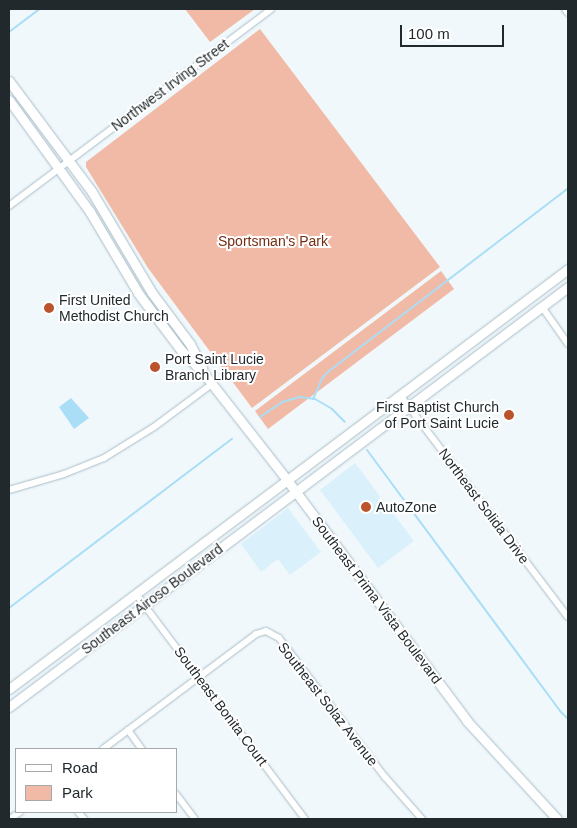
<!DOCTYPE html>
<html>
<head>
<meta charset="utf-8">
<style>
	body { margin:0 }
	#map { position:relative; width:577px; height:828px; overflow:hidden; background:#f0f8fc; font-family:Helvetica,sans-serif }
	div>[style] { position:absolute }
	.built>* { inset:0; background:#daf1fc }
	.green>* { inset:0; background:#f1baa6 }
	.water>* { inset:0; background:#aadef6 }
	.stream>* { height:2px; margin:-1px; padding:0 1px; transform-origin:1px; border-radius:1px; background:#aadef6 }
	.roads { filter:drop-shadow(0 0 1px #a9bdc6) drop-shadow(0 0 1px #a9bdc6) }
	.minor>* { height:6px; margin:-3px; padding:0 3px; transform-origin:3px; border-radius:3px; background:#fff }
	.secondary>* { height:9px; margin:-4.5px; padding:0 4.5px; transform-origin:4.5px; border-radius:4.5px; background:#fff }
	.dots>* { width:14px; height:14px; translate:-50% -50%; box-sizing:border-box; border:2px solid #fff; border-radius:50% }
	span { translate:-50% -50%; white-space:nowrap; text-align:center; line-height:1.15; -webkit-text-stroke:4px #fff; paint-order:stroke }
	.street-label { font-size:14px; color:#21292d }
	.park-label { font-size:14px; color:#752d11 }
	.poi-label { font-size:14px; color:#21292d }
	.left { translate:0 -50%; text-align:left }
	.right { translate:-100% -50%; text-align:right }
	.frame { position:absolute; inset:0; border:10px solid #21292d; pointer-events:none }
	.legend { position:absolute; left:15px; top:748px; width:162px; height:65px; box-sizing:border-box; background:#fff; border:1px solid #a6a9ab; margin:0; padding:6px 9px; list-style:none; font-size:15px; color:#21292d }
	.legend li { display:flex; align-items:center; gap:10px; height:25px }
	.legend b { width:25px; border:1px solid #a6a9ab }
	.scale { position:absolute; left:400px; top:25px; width:104px; height:22px; box-sizing:border-box; border:2px solid #21292d; border-top:0; padding-left:6px; font-size:15px; line-height:18px; white-space:nowrap; color:#21292d; -webkit-text-stroke:4px #fff; paint-order:stroke }
</style>
</head>
<body>
<div id="map">
	<div class="built">
		<div style="clip-path:polygon(355px 463px,414px 541px,378px 568px,320px 490px)"></div>
		<div style="clip-path:polygon(288px 508px,321px 552px,290px 575px,278px 559px,261px 572px,241px 544px)"></div>
	</div>
	<div class="green">
		<div style="clip-path:polygon(185px 9px,255px 9px,210px 42px)"></div>
		<div style="clip-path:polygon(260px 29px,440px 267px,252px 408px,148px 268px,86px 167px,86px 162px)"></div>
		<div style="clip-path:polygon(441px 271px,454px 289px,268px 429px,255px 411px)"></div>
	</div>
	<div class="water">
		<div style="clip-path:polygon(71px 398px,89px 418px,74px 429px,59px 407px)"></div>
	</div>
	<div class="stream">
		<div style="left:9px;top:32px;width:38px;rotate:-37deg"></div>
		<div style="left:313px;top:399px;width:24px;rotate:-66deg"></div>
		<div style="left:323px;top:377px;width:8px;rotate:-45deg"></div>
		<div style="left:329px;top:371px;width:301px;rotate:-37.4deg"></div>
		<div style="left:260px;top:417px;width:27px;rotate:-34deg"></div>
		<div style="left:282px;top:402px;width:19px;rotate:-16deg"></div>
		<div style="left:300px;top:397px;width:15px;rotate:8deg"></div>
		<div style="left:315px;top:399px;width:20px;rotate:30deg"></div>
		<div style="left:332px;top:409px;width:18px;rotate:45deg"></div>
		<div style="left:367px;top:450px;width:325px;rotate:53.5deg"></div>
		<div style="left:560px;top:711px;width:11px;rotate:45deg"></div>
		<div style="left:9px;top:608px;width:280px;rotate:-37.2deg"></div>
	</div>
	<div class="roads">
		<div class="minor">
			<div style="left:565px;top:9px;width:5px;rotate:53deg"></div>
			<div style="left:9px;top:206px;width:328px;rotate:-36.9deg"></div>
			<div style="left:542px;top:307px;width:45px;rotate:54.9deg"></div>
			<div style="left:400px;top:395px;width:278px;rotate:52.9deg"></div>
			<div style="left:9px;top:490px;width:57px;rotate:-16.2deg"></div>
			<div style="left:64px;top:474px;width:43px;rotate:-21.8deg"></div>
			<div style="left:104px;top:458px;width:59px;rotate:-31.8deg"></div>
			<div style="left:154px;top:427px;width:72px;rotate:-36.6deg"></div>
			<div style="left:136px;top:594px;width:281px;rotate:53.1deg"></div>
			<div style="left:128px;top:730px;width:24px;rotate:54deg"></div>
			<div style="left:103px;top:749px;width:191px;rotate:-36.9deg"></div>
			<div style="left:256px;top:634px;width:10px;rotate:-17deg"></div>
			<div style="left:266px;top:631px;width:15px;rotate:28deg"></div>
			<div style="left:279px;top:638px;width:175px;rotate:52.7deg"></div>
			<div style="left:385px;top:777px;width:56px;rotate:48.6deg"></div>
			<div style="left:176px;top:794px;width:31px;rotate:53deg"></div>
			<div style="left:78px;top:812px;width:9px;rotate:49deg"></div>
			<div style="left:10px;top:819px;width:12px;rotate:-35deg"></div>
		</div>
		<div class="secondary">
			<div style="left:9px;top:81px;width:139px;rotate:53.2deg"></div>
			<div style="left:92px;top:192px;width:117px;rotate:59.3deg"></div>
			<div style="left:152px;top:293px;width:64px;rotate:53.3deg"></div>
			<div style="left:190px;top:344px;width:27px;rotate:63deg"></div>
			<div style="left:9px;top:100px;width:138px;rotate:54.1deg"></div>
			<div style="left:90px;top:212px;width:94px;rotate:59.3deg"></div>
			<div style="left:138px;top:293px;width:71px;rotate:53deg"></div>
			<div style="left:181px;top:350px;width:35px;rotate:46deg"></div>
			<div style="left:205px;top:375px;width:133px;rotate:52deg"></div>
			<div style="left:287px;top:480px;width:301px;rotate:53.2deg"></div>
			<div style="left:467px;top:721px;width:133px;rotate:47.4deg"></div>
			<div style="left:9px;top:689px;width:699px;rotate:-36.92deg"></div>
			<div style="left:9px;top:707px;width:699px;rotate:-36.92deg"></div>
		</div>
	</div>
	<div class="dots">
		<div style="left:49px;top:308px;background:#bb542c"></div>
		<div style="left:155px;top:367px;background:#bb542c"></div>
		<div style="left:509px;top:415px;background:#bb542c"></div>
		<div style="left:366px;top:507px;background:#bb542c"></div>
	</div>
	<div class="street-label">
		<span style="left:170px;top:85px;rotate:-37deg">Northwest Irving Street</span>
		<span style="left:484px;top:506px;rotate:53deg">Northeast Solida Drive</span>
		<span style="left:152px;top:599px;rotate:-37deg">Southeast Airoso Boulevard</span>
		<span style="left:377px;top:600px;rotate:53deg">Southeast Prima Vista Boulevard</span>
		<span style="left:328px;top:704px;rotate:52deg">Southeast Solaz Avenue</span>
		<span style="left:221px;top:706px;rotate:53deg">Southeast Bonita Court</span>
	</div>
	<div class="park-label">
		<span style="left:273px;top:241px">Sportsman's Park</span>
	</div>
	<div class="poi-label">
		<span class="left" style="left:59px;top:308px">First United<br>Methodist Church</span>
		<span class="left" style="left:165px;top:367px">Port Saint Lucie<br>Branch Library</span>
		<span class="right" style="left:499px;top:415px">First Baptist Church<br>of Port Saint Lucie</span>
		<span class="left" style="left:376px;top:507px">AutoZone</span>
	</div>
	<div class="frame"></div>
	<ul class="legend">
	<li><b style="height:6px;background:#fff"></b>Road</li>
	<li><b style="height:14px;background:#f1baa6"></b>Park</li>
	</ul>
	<div class="scale">100 m</div>
</div>
</body>
</html>
